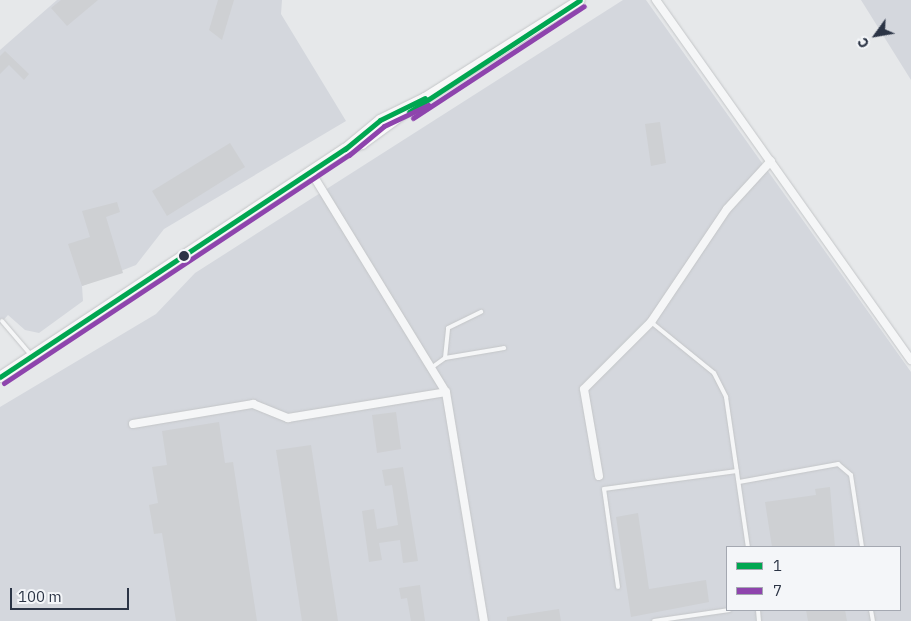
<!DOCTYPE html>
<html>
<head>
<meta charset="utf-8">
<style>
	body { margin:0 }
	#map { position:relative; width:911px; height:621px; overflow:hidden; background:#e6e8ea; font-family:"IBM Plex Sans",sans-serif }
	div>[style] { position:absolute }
	.built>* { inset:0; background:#d4d7dd }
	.building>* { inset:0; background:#ced0d3 }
	.roads { filter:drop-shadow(0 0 1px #c4c6c8) drop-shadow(0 0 1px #c4c6c8) }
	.lane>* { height:4px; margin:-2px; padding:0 2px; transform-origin:2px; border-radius:2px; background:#f5f6f7 }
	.street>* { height:8px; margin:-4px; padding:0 4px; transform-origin:4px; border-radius:4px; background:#f5f6f7 }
	.secondary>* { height:10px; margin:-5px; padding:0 5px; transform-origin:5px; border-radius:5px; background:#f8f8f8 }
	.bus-1>* { height:5px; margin:-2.5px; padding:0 2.5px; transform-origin:2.5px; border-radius:2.5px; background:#00a651 }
	.bus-2>* { height:5px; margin:-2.5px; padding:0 2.5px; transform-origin:2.5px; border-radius:2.5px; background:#8e44ad }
	.dots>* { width:14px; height:14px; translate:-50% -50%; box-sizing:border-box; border:2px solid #f4f6f9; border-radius:50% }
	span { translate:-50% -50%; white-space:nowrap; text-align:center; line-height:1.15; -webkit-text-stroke:4px #f4f6f9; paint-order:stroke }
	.legend { position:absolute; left:726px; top:546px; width:175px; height:65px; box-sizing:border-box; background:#f4f6f9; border:1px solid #a4a8b1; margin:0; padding:6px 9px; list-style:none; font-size:15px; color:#2b3445 }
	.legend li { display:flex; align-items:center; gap:10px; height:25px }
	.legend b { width:25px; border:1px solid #a4a8b1 }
	.north { position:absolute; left:851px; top:10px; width:50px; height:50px; -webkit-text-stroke:4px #f4f6f9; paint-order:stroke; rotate:238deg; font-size:14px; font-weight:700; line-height:20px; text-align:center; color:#2b3445 }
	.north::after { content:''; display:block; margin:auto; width:18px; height:22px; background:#2b3445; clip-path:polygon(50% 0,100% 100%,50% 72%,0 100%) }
	.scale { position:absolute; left:10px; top:588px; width:119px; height:22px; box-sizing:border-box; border:2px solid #2b3445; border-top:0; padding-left:6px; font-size:15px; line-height:18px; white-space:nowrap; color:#2b3445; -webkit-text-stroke:4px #f4f6f9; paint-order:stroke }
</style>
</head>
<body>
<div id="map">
	<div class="built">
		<div style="clip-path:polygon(57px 0,282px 0,281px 14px,346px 121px,164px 229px,136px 265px,82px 286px,83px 301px,39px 333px,25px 330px,8px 315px,0 324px,0 50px)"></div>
		<div style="clip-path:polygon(evenodd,623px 0,646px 0,911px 372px,911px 621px,0 621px,0 407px,156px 314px,195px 273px,623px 0,727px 547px,900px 547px,900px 610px,727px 610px,727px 547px)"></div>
		<div style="clip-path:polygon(861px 0,911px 0,911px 80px)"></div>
	</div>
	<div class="building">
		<div style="clip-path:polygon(61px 0,98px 0,67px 26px,51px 8px)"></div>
		<div style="clip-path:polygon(218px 0,234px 0,222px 40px,209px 30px)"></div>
		<div style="clip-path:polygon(5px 51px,29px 74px,24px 80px,9px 65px,0 74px,0 56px)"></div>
		<div style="clip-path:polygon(660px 122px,666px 163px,651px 166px,645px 124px)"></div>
		<div style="clip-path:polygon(230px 143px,245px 167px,167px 216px,152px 191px)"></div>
		<div style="clip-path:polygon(117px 202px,120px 212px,106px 217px,123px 273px,82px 286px,68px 244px,90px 237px,82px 211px)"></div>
		<div style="clip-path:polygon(396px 412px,401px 449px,377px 453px,372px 415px)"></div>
		<div style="clip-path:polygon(219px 422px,225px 463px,233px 462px,257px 621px,176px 621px,162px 533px,154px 534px,149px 505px,158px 503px,152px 467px,167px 465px,162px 431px)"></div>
		<div style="clip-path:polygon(311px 445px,338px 621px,302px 621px,276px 450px)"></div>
		<div style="clip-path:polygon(403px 467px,418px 561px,403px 563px,400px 540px,379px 543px,382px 560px,369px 562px,362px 511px,374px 509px,377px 529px,398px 525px,392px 485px,385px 486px,382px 470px)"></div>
		<div style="clip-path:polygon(830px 487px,835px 547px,772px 547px,765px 502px,816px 495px,815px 489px)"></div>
		<div style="clip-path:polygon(638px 513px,649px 589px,706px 580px,709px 602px,631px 617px,616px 517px)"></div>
		<div style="clip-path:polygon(420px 585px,425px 621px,411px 621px,407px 598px,401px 599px,399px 588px)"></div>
		<div style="clip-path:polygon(559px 609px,561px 621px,507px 621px,507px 617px)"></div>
		<div style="clip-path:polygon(806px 610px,845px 610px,847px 621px,808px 621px)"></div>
	</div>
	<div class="roads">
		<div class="lane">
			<div style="left:2px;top:321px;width:45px;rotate:49.5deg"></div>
			<div style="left:651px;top:322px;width:81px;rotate:39deg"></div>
			<div style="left:714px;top:373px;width:27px;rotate:63deg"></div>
			<div style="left:726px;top:397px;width:152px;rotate:81.7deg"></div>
			<div style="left:445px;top:358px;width:60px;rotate:-9.6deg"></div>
			<div style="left:431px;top:368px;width:17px;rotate:-36deg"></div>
			<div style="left:445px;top:358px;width:30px;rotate:-84deg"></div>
			<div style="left:448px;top:328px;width:37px;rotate:-26deg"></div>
			<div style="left:739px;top:482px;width:101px;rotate:-10.3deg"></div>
			<div style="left:838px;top:464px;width:17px;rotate:40deg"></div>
			<div style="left:851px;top:475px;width:73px;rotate:81.3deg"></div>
			<div style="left:618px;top:587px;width:99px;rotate:-98.1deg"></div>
			<div style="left:604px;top:489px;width:134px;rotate:-7.7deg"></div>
			<div style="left:758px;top:610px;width:11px;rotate:85deg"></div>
			<div style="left:871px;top:610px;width:11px;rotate:80deg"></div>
			<div style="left:654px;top:621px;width:76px;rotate:-8.3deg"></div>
		</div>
		<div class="street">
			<div style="left:656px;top:0;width:441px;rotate:54.7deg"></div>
			<div style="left:311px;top:172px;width:258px;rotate:58.5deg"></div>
			<div style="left:446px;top:392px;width:232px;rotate:80.6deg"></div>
			<div style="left:133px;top:424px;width:122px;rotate:-9.5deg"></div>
			<div style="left:253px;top:404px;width:38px;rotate:22deg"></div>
			<div style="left:288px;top:418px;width:160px;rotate:-9.3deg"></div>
			<div style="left:599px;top:476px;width:88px;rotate:-99.8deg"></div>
			<div style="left:584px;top:389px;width:95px;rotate:-45deg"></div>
			<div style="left:651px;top:322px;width:136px;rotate:-56.1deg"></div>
			<div style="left:727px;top:209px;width:65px;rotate:-47.5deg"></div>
		</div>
		<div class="secondary">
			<div style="left:346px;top:149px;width:17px;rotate:-17deg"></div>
			<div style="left:362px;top:144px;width:78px;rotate:-36.1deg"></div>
			<div style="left:425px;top:98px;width:183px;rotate:-32.3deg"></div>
			<div style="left:0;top:377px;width:414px;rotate:-33.5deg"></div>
			<div style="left:345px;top:149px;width:45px;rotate:-39.6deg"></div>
			<div style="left:380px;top:120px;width:50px;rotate:-26.1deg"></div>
		</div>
	</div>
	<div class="bus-1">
		<div style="left:409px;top:112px;width:204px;rotate:-33.2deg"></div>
		<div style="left:0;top:377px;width:414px;rotate:-33.5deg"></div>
		<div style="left:345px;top:149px;width:45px;rotate:-39.6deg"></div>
		<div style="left:380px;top:120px;width:50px;rotate:-26.1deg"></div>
	</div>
	<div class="bus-2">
		<div style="left:413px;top:118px;width:204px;rotate:-33.2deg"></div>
		<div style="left:4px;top:383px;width:414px;rotate:-33.5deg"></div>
		<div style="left:349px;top:155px;width:45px;rotate:-39.6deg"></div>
		<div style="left:384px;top:126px;width:49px;rotate:-25.5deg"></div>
	</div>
	<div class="dots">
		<div style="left:184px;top:256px;background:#2b3445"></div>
	</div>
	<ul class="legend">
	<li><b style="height:6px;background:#00a651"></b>1</li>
	<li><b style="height:6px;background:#8e44ad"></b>7</li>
	</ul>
	<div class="north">С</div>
	<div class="scale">100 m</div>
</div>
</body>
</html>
